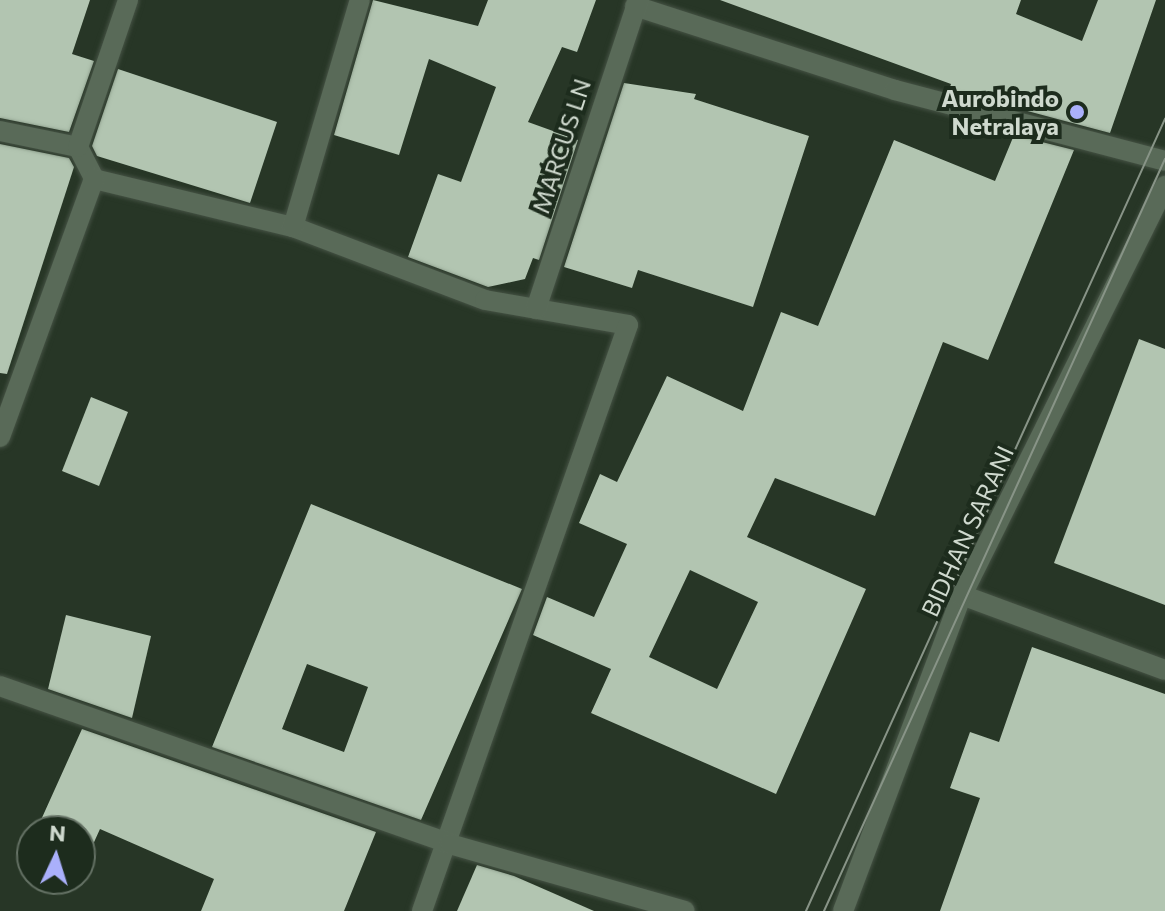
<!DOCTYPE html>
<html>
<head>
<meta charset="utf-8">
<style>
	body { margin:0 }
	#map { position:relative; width:1165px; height:911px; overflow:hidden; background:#273626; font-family:Commissioner,sans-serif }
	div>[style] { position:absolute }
	.building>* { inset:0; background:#b2c5b1 }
	.roads { filter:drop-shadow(0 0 2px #455244) drop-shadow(0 0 2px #455244) }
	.service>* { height:20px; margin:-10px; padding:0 10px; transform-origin:10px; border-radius:10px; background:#596a58 }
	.secondary>* { height:20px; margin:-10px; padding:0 10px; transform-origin:10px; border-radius:10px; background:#596a58 }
	.tram>* { height:2px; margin:-1px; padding:0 1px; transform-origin:1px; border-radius:1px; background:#889487 }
	.dots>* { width:22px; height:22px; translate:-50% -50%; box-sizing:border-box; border:4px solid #1d2c1d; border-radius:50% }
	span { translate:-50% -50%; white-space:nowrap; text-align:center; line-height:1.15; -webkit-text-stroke:8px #1d2c1d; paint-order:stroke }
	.poi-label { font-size:24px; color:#cfd9ce; font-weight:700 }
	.right { translate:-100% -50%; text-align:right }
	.street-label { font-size:24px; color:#cfd9ce }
	.north { position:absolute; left:16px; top:815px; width:80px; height:80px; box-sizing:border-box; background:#1d2c1d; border:2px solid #647164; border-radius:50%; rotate:4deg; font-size:22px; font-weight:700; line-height:32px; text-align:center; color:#cfd9ce }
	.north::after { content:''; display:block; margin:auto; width:28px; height:36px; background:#aab0fb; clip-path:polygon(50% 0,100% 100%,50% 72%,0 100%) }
</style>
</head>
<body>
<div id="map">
	<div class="building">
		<div style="clip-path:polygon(0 0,90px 0,72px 54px,94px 61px,69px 132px,0 118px)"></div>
		<div style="clip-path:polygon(373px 0,478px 26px,488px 0,596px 0,577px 52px,562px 47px,528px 122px,578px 140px,539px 260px,533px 258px,525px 279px,488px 287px,408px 257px,438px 174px,461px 182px,496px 87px,429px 59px,399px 155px,334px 135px)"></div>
		<div style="clip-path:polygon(720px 0,1021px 0,1016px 14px,1082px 41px,1098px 0,1156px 0,1110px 133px,949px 90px,951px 84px)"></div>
		<div style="clip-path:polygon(118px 69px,277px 122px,250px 203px,97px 156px,92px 146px)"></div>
		<div style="clip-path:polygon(624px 83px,696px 94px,694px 99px,809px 136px,753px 307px,638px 270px,632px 288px,564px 267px)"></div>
		<div style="clip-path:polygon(evenodd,1014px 135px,1074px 150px,988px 360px,943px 342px,875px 516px,775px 478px,747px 537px,866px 589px,776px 794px,591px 713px,611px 669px,533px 635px,547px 597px,594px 617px,627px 544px,579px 523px,600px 474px,617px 482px,667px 376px,743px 411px,781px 312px,818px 326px,894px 140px,995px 181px,1014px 135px,690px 570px,758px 602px,717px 689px,649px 657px,690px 570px)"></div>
		<div style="clip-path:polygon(0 144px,69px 158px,74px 167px,7px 374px,0 373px)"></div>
		<div style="clip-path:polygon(1139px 339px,1165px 349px,1165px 605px,1054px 563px)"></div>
		<div style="clip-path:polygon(91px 397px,128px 412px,99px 486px,62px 471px)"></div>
		<div style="clip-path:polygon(evenodd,311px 504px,522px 589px,421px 820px,212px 747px,311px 504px,307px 664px,368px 687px,344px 752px,282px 729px,307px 664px)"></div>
		<div style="clip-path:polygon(66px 615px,151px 636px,132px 718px,48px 689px)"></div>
		<div style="clip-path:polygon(1032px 647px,1165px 694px,1165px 911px,940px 911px,980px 798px,950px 788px,970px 732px,999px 742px)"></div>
		<div style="clip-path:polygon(82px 729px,376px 832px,344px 911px,201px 911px,214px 879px,100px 829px,80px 873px,80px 831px,36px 831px)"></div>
		<div style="clip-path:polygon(477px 865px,514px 876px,594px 911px,457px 911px)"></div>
	</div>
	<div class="roads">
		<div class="service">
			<div style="left:635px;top:6px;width:273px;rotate:17.9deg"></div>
			<div style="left:895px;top:90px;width:279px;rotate:14.7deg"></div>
			<div style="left:0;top:131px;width:80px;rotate:11.6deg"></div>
			<div style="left:78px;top:147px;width:36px;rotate:63deg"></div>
			<div style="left:94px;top:179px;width:205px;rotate:13.6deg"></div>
			<div style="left:293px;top:227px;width:205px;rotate:20.8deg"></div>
			<div style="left:485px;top:300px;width:145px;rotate:9.9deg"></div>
			<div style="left:628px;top:325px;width:621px;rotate:109.37deg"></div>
			<div style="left:78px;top:147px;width:155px;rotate:-71.2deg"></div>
			<div style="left:293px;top:227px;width:237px;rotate:-73.6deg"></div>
			<div style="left:536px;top:309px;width:325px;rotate:-71.7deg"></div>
			<div style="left:0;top:437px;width:275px;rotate:-70deg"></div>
			<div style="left:962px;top:595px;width:216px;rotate:20.3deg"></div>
			<div style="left:0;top:686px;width:477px;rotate:19.3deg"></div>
			<div style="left:450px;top:844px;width:244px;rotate:15.9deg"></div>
		</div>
		<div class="secondary">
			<div style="left:843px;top:911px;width:338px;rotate:-69.4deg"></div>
			<div style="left:962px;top:595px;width:457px;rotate:-63.6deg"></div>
		</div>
	</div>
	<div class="tram">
		<div style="left:806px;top:911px;width:870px;rotate:-65.62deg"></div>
		<div style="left:824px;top:911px;width:826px;rotate:-65.61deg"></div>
	</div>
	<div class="dots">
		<div style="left:1077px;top:112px;background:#aab0fb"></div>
	</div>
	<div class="poi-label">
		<span class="right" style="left:1059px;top:112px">Aurobindo<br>Netralaya</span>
	</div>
	<div class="street-label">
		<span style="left:561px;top:146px;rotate:-72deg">MARCUS LN</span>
		<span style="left:967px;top:531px;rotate:-65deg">BIDHAN SARANI</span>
	</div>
	<div class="north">N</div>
</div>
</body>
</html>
